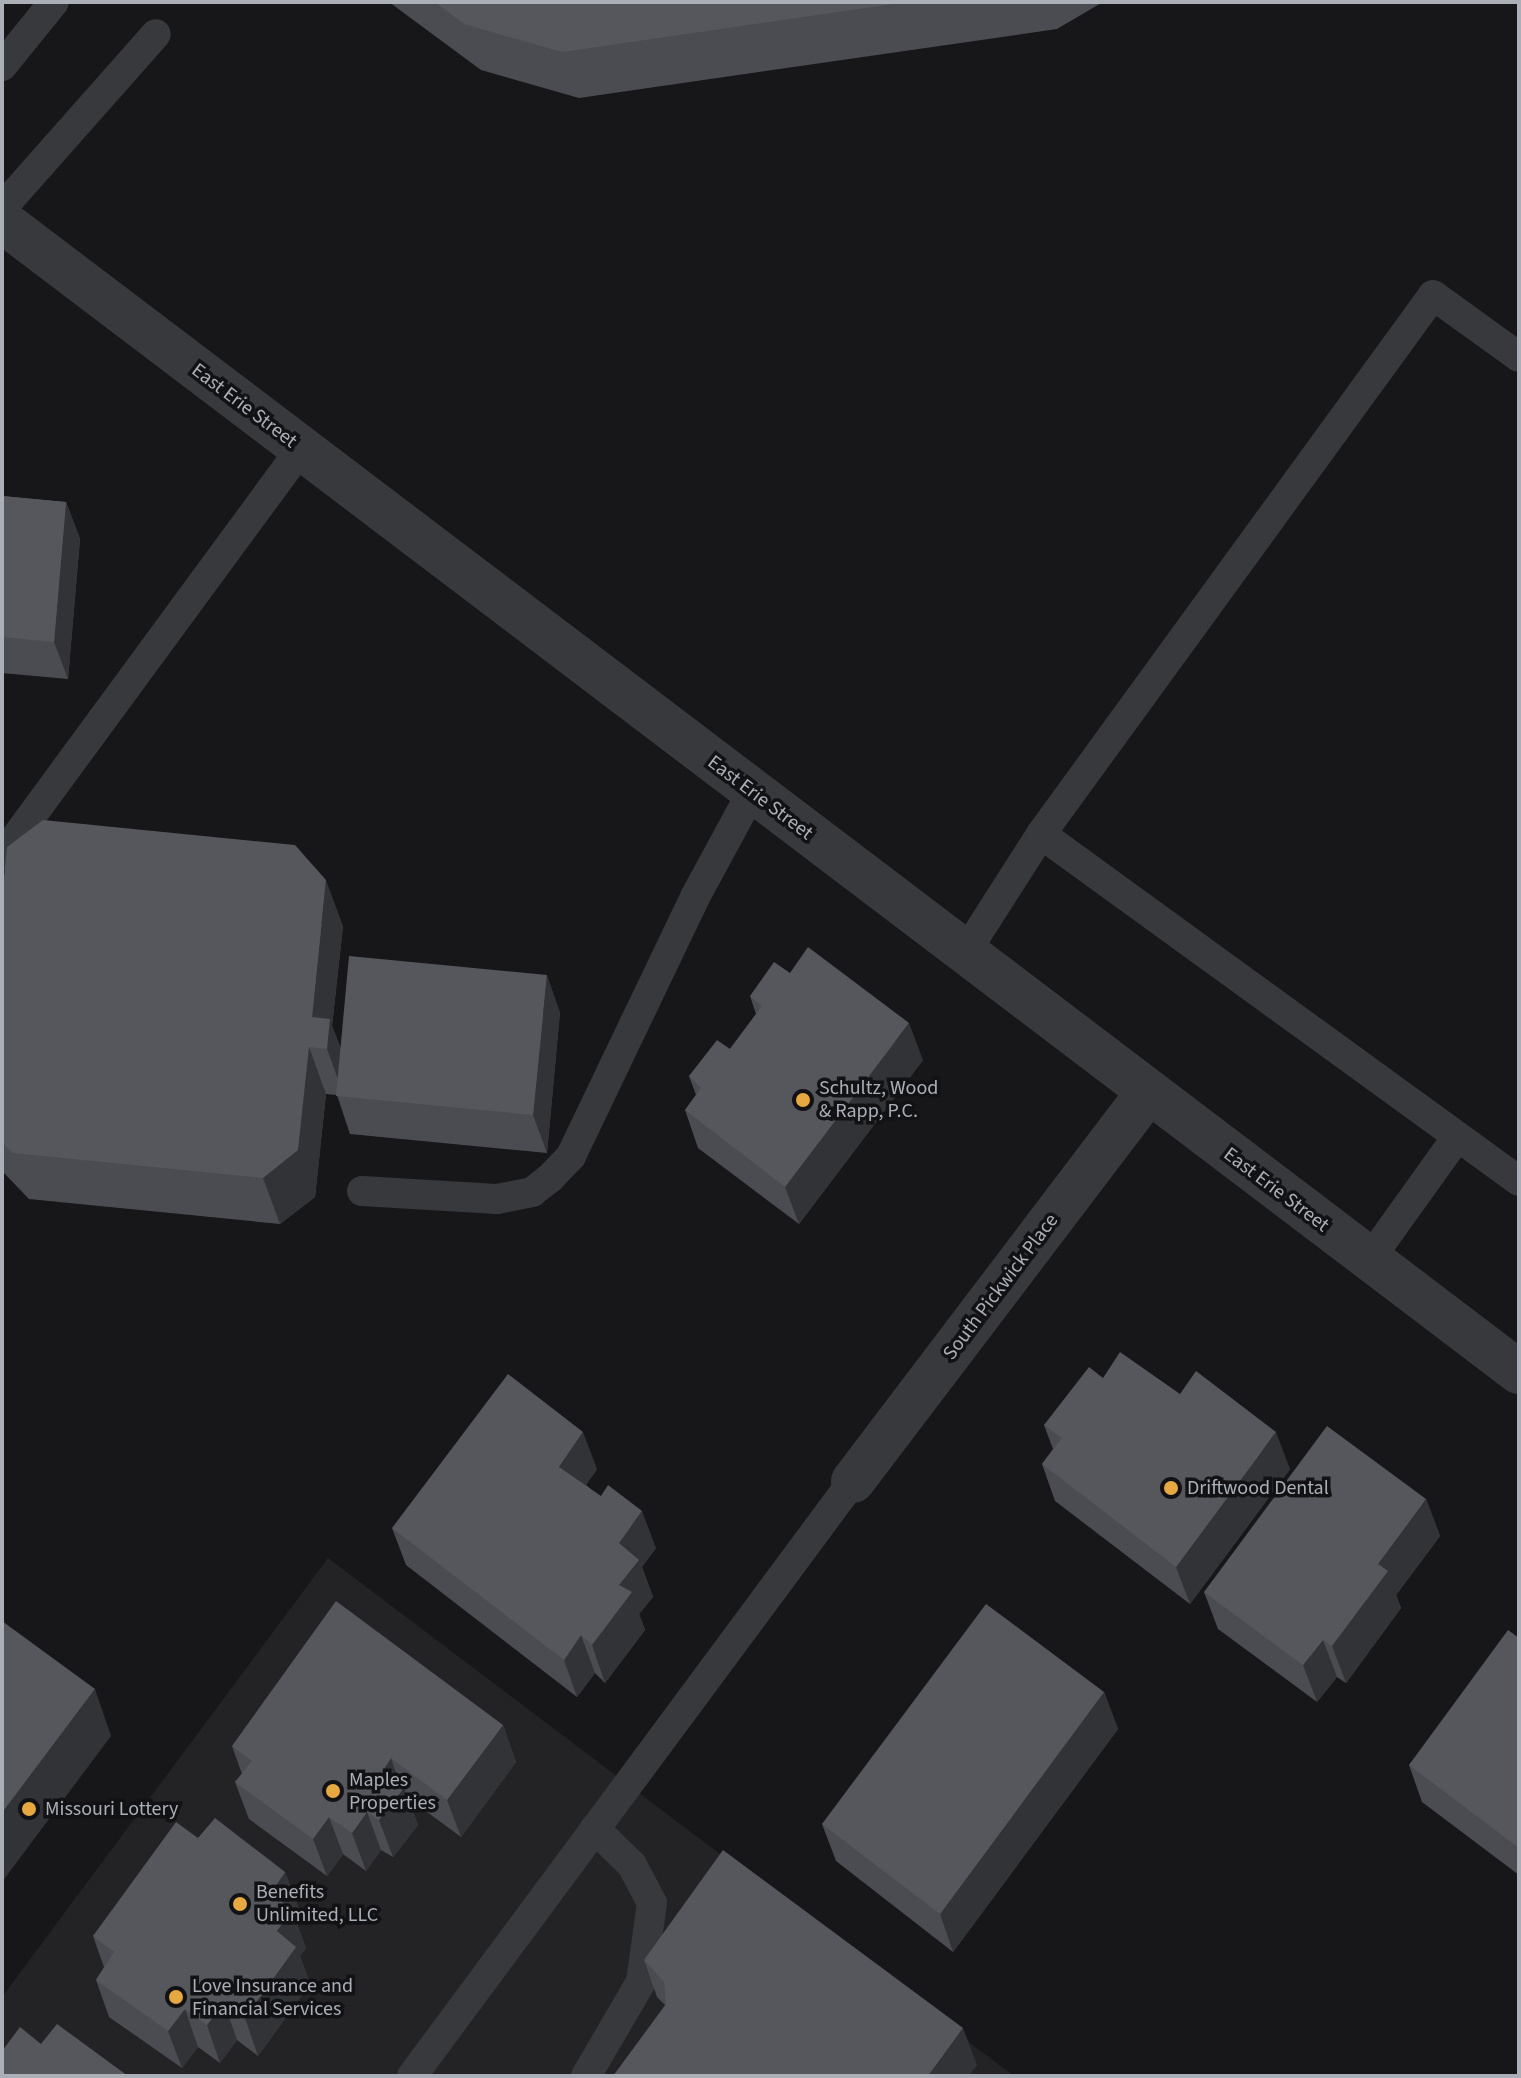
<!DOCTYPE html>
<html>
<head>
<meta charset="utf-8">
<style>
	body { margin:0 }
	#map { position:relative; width:1521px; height:2078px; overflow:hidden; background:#171719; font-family:"Source Sans 3",sans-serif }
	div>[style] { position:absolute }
	.built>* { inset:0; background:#232326 }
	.service>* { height:30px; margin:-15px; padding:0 15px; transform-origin:15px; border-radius:15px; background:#38393d }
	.minor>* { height:44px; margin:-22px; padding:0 22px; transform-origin:22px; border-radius:22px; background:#38393d }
	.wall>* { inset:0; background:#4b4c51 }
	.shaded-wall>* { inset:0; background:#323336 }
	.building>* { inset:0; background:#55575c }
	.dots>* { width:22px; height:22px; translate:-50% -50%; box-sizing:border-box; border:4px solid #121214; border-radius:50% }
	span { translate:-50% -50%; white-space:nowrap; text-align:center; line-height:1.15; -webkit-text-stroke:7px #121214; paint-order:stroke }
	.street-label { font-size:20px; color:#aaafb8 }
	.poi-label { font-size:20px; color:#aaafb8 }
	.left { translate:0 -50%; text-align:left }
	.frame { position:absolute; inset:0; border:4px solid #aaafb8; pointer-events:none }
</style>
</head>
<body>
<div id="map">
	<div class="built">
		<div style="clip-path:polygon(328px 1558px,1014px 2076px,2px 2076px,2px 1997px)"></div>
	</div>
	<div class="service">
		<div style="left:2px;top:66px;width:82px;rotate:-50.9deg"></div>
		<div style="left:2px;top:208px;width:232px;rotate:-48.5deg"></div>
		<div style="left:1041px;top:834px;width:591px;rotate:35.98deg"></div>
		<div style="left:2px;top:856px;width:505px;rotate:-53.7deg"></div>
		<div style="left:965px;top:953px;width:141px;rotate:-57.4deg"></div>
		<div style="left:1041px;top:834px;width:666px;rotate:-53.97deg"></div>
		<div style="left:1433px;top:295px;width:106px;rotate:35.8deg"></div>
		<div style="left:362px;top:1191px;width:135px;rotate:3.4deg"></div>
		<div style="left:497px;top:1199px;width:36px;rotate:-11deg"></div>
		<div style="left:532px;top:1192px;width:23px;rotate:-38deg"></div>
		<div style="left:550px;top:1178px;width:30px;rotate:-46deg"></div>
		<div style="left:571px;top:1156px;width:287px;rotate:-64.4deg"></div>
		<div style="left:695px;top:897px;width:119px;rotate:-61.5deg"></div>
		<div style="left:1369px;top:1260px;width:151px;rotate:-54.4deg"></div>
		<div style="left:412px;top:2076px;width:741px;rotate:-53.46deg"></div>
		<div style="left:586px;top:2076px;width:109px;rotate:-59.7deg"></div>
		<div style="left:641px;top:1982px;width:80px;rotate:-82.1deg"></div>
		<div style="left:652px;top:1903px;width:43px;rotate:-117.8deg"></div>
		<div style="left:632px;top:1865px;width:52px;rotate:-135.8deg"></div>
	</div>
	<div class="minor">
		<div style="left:2px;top:221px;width:1904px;rotate:37.19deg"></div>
		<div style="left:853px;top:1481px;width:487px;rotate:-52.8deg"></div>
	</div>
	<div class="wall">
		<div style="clip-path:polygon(389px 2px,1103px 2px,1057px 29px,579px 98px,481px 70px)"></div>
		<div style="clip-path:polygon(2px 496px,66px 502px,80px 539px,68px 679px,2px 673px)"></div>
		<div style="clip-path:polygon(2px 897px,343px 926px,332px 1026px,341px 1049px,560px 1012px,547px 1153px,350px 1134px,337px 1095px,326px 1094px,315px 1197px,280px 1224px,29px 1199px,2px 1171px)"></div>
		<div style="clip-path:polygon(790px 973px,923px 1060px,799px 1224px,698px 1148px,685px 1110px,696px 1095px,689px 1076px,730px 1049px,756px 1014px,750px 996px)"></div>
		<div style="clip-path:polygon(1103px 1378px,1180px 1394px,1290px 1469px,1190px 1604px,1055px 1501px,1042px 1464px,1053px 1449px,1044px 1425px)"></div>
		<div style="clip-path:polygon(597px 1469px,586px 1485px,656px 1548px,642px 1567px,653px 1597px,639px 1614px,645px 1630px,605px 1683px,595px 1673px,577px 1697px,406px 1565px,392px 1528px)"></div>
		<div style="clip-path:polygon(1426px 1499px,1440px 1536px,1396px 1595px,1401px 1608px,1346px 1683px,1337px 1677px,1317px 1702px,1218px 1629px,1204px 1592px)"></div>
		<div style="clip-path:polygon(1519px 1638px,1519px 1875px,1422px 1802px,1409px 1765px)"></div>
		<div style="clip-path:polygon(1104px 1692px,1118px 1729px,953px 1952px,836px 1861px,822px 1824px)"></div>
		<div style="clip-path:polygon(503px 1725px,516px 1762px,461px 1837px,408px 1798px,418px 1825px,393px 1857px,381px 1850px,366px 1871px,343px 1854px,327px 1876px,249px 1819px,235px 1782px,242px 1774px,232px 1746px)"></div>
		<div style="clip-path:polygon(198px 1838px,285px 1872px,299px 1909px,294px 1916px,306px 1948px,300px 1956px,310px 1984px,258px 2056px,237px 2040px,220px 2063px,198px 2047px,182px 2068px,109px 2017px,96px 1980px,104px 1967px,93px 1936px)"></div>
		<div style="clip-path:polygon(644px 1960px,977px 2065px,665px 2005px,657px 1997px)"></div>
	</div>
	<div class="shaded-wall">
		<div style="clip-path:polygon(66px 502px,80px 539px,68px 679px,54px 642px)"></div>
		<div style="clip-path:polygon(326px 880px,343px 926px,332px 1026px,347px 1066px,344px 1096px,327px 1049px,312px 1017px)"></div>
		<div style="clip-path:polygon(547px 975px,560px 1012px,547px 1153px,533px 1115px)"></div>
		<div style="clip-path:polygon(909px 1023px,923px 1060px,799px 1224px,785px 1187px)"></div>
		<div style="clip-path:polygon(309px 1047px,326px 1094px,315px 1197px,280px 1224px,263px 1178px)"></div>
		<div style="clip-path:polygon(583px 1432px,597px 1469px,573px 1504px,559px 1467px)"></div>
		<div style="clip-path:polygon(1276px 1432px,1290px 1469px,1190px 1604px,1176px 1567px)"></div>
		<div style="clip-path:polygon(1426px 1499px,1440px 1536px,1396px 1595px,1401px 1608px,1346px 1683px,1332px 1646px,1378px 1564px)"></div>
		<div style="clip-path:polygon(642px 1511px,656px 1548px,642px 1567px,653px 1597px,639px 1614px,645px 1630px,605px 1683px,592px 1645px,619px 1585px,619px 1543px)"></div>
		<div style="clip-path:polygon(581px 1635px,595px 1673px,577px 1697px,564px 1660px)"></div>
		<div style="clip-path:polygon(1323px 1640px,1337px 1677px,1317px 1702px,1303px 1665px)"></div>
		<div style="clip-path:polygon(95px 1689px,111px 1736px,2px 1882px,2px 1813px)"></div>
		<div style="clip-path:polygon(1104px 1692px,1118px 1729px,953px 1952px,940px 1914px)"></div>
		<div style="clip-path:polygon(503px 1725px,516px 1762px,461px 1837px,447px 1800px)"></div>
		<div style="clip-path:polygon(391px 1758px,402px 1790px,404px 1788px,418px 1825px,393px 1857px,379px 1820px,382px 1772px)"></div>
		<div style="clip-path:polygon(367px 1812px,381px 1850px,366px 1871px,352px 1833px)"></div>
		<div style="clip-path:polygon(329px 1817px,343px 1854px,327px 1876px,313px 1839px)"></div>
		<div style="clip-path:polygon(285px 1872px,299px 1909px,294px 1916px,306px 1948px,300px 1956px,310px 1984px,258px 2056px,245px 2018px,277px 1931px,271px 1893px)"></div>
		<div style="clip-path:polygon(224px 2003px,237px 2040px,220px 2063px,207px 2025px)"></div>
		<div style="clip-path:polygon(185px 2009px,198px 2047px,182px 2068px,168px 2031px)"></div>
		<div style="clip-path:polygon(963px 2028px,977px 2065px,969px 2076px,928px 2076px)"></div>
	</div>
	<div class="building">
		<div style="clip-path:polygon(435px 2px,907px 2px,562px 52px,464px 24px)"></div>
		<div style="clip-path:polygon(2px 496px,66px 502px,54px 642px,2px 637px)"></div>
		<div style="clip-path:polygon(43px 820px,295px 845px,326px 880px,312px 1017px,330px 1019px,327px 1049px,309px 1047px,298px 1150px,263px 1178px,12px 1153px,2px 1142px,2px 897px,7px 847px)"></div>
		<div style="clip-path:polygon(808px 947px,909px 1023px,785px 1187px,685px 1110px,701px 1088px,689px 1076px,717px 1040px,730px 1049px,762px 1006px,750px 996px,774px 962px,790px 973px)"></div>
		<div style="clip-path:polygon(349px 956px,547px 975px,533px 1115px,336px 1096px)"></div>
		<div style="clip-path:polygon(1120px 1352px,1180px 1394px,1196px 1371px,1276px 1432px,1176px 1567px,1042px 1464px,1062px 1438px,1044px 1425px,1089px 1367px,1103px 1378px)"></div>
		<div style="clip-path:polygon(508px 1374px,583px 1432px,559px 1467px,601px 1496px,608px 1485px,642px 1511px,619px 1543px,639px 1560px,619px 1585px,632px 1592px,592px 1645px,581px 1635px,564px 1660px,392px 1528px)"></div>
		<div style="clip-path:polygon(1327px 1426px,1426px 1499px,1378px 1564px,1388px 1571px,1332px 1646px,1323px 1640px,1303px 1665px,1204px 1592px)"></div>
		<div style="clip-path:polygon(336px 1601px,503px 1725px,447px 1800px,391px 1758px,382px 1772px,404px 1788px,379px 1820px,367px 1812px,352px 1833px,329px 1817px,313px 1839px,235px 1782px,252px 1761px,232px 1746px)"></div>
		<div style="clip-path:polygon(986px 1604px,1104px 1692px,940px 1914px,822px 1824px)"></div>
		<div style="clip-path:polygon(2px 1621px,95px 1689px,2px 1813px)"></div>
		<div style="clip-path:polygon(1508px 1630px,1519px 1638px,1519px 1848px,1409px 1765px)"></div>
		<div style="clip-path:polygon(215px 1818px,285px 1872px,271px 1893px,292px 1910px,277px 1931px,296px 1947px,245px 2018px,224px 2003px,207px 2025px,185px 2009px,168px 2031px,96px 1980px,114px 1952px,93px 1936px,176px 1822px,198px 1838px)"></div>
		<div style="clip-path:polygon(723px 1850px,963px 2028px,928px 2076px,613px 2076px,666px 2004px,664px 1982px,644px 1960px)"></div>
		<div style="clip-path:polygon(57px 2024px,128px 2076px,2px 2076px,2px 2051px,20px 2027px,41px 2044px)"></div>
	</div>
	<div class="dots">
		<div style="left:803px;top:1100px;background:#e6a841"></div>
		<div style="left:1171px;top:1488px;background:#e6a841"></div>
		<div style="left:333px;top:1791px;background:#e6a841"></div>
		<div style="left:29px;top:1809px;background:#e6a841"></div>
		<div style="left:240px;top:1904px;background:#e6a841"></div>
		<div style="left:176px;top:1997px;background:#e6a841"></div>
	</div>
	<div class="street-label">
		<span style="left:244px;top:406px;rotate:37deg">East Erie Street</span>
		<span style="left:760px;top:798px;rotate:37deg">East Erie Street</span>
		<span style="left:1276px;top:1190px;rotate:37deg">East Erie Street</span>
		<span style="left:1001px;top:1287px;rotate:-53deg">South Pickwick Place</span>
	</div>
	<div class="poi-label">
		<span class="left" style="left:819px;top:1100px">Schultz, Wood<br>&amp; Rapp, P.C.</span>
		<span class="left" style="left:1187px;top:1488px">Driftwood Dental</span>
		<span class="left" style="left:349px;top:1792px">Maples<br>Properties</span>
		<span class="left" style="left:45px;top:1809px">Missouri Lottery</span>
		<span class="left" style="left:256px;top:1904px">Benefits<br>Unlimited, LLC</span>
		<span class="left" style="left:192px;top:1998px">Love Insurance and<br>Financial Services</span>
	</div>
	<div class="frame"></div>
</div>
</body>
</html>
